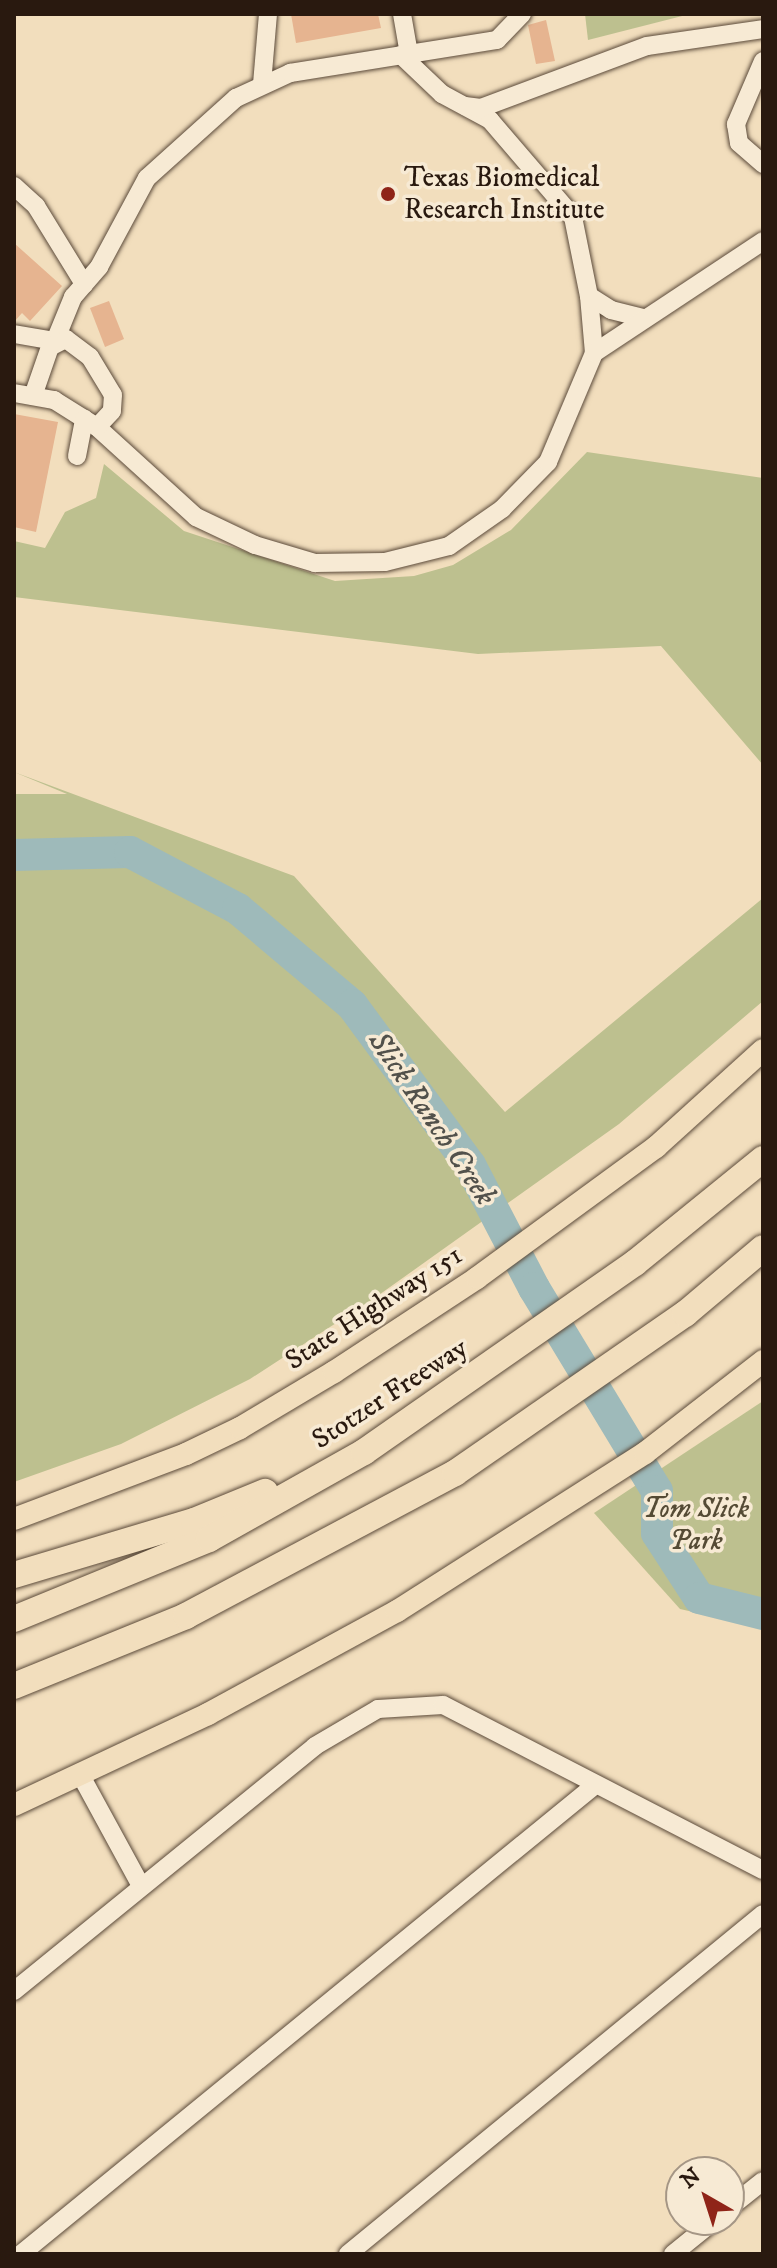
<!DOCTYPE html>
<html>
<head>
<meta charset="utf-8">
<style>
	body { margin:0 }
	#map { position:relative; width:777px; height:2268px; overflow:hidden; background:#f2debd; font-family:"IM FELL DW Pica",serif }
	div>[style] { position:absolute }
	.green>* { inset:0; background:#bdc08f }
	.river>* { height:32px; margin:-16px; padding:0 16px; transform-origin:16px; border-radius:16px; background:#9ebaba }
	.building>* { inset:0; background:#e6b490 }
	.roads { filter:drop-shadow(0 0 2px #5b4a3a) drop-shadow(0 0 2px #5b4a3a) }
	.minor>* { height:18px; margin:-9px; padding:0 9px; transform-origin:9px; border-radius:9px; background:#f7ead4 }
	.major>* { height:22px; margin:-11px; padding:0 11px; transform-origin:11px; border-radius:11px; background:#f2debd }
	.highway>* { height:26px; margin:-13px; padding:0 13px; transform-origin:13px; border-radius:13px; background:#f2debd }
	.dots>* { width:22px; height:22px; translate:-50% -50%; box-sizing:border-box; border:4px solid #f7ead4; border-radius:50% }
	span { translate:-50% -50%; white-space:nowrap; text-align:center; line-height:1.15; -webkit-text-stroke:7px #f7ead4; paint-order:stroke }
	.poi-label { font-size:28px; color:#29190f }
	.left { translate:0 -50%; text-align:left }
	.street-label { font-size:28px; color:#29190f }
	.park-label { font-size:28px; color:#554b35; font-style:italic }
	.water-label { font-size:30px; color:#52514b; font-style:italic }
	.frame { position:absolute; inset:0; border:16px solid #29190f; pointer-events:none }
	.north { position:absolute; left:665px; top:2156px; width:80px; height:80px; box-sizing:border-box; background:#f7ead4; border:2px solid #a59685; border-radius:50%; rotate:321deg; font-size:22px; font-weight:700; line-height:32px; text-align:center; color:#29190f }
	.north::after { content:''; display:block; margin:auto; width:28px; height:36px; background:#8f2418; clip-path:polygon(50% 0,100% 100%,50% 72%,0 100%) }
</style>
</head>
<body>
<div id="map">
	<div class="green">
		<div style="clip-path:polygon(585px 14px,690px 14px,588px 40px)"></div>
		<div style="clip-path:polygon(587px 452px,763px 478px,763px 765px,661px 646px,478px 654px,14px 597px,14px 541px,45px 548px,65px 512px,96px 498px,104px 464px,184px 531px,335px 581px,414px 576px,453px 565px,511px 530px)"></div>
		<div style="clip-path:polygon(14px 772px,294px 876px,505px 1112px,763px 898px,763px 1001px,619px 1124px,376px 1297px,250px 1379px,121px 1444px,14px 1482px,14px 794px,67px 794px)"></div>
		<div style="clip-path:polygon(763px 1401px,763px 1628px,680px 1609px,594px 1513px)"></div>
	</div>
	<div class="river">
		<div style="left:14px;top:855px;width:116px;rotate:-1.5deg"></div>
		<div style="left:130px;top:852px;width:122px;rotate:27.8deg"></div>
		<div style="left:238px;top:909px;width:149px;rotate:40.1deg"></div>
		<div style="left:352px;top:1005px;width:199px;rotate:53.6deg"></div>
		<div style="left:470px;top:1165px;width:139px;rotate:62.5deg"></div>
		<div style="left:534px;top:1288px;width:237px;rotate:58.8deg"></div>
		<div style="left:657px;top:1491px;width:42px;rotate:90deg"></div>
		<div style="left:657px;top:1533px;width:77px;rotate:57.1deg"></div>
		<div style="left:699px;top:1598px;width:66px;rotate:14deg"></div>
	</div>
	<div class="building">
		<div style="clip-path:polygon(291px 14px,378px 14px,381px 28px,296px 43px)"></div>
		<div style="clip-path:polygon(546px 20px,555px 61px,536px 64px,528px 25px)"></div>
		<div style="clip-path:polygon(14px 243px,62px 286px,30px 321px,22px 313px,14px 322px)"></div>
		<div style="clip-path:polygon(109px 301px,124px 339px,105px 347px,90px 308px)"></div>
		<div style="clip-path:polygon(14px 414px,58px 422px,36px 532px,14px 527px)"></div>
	</div>
	<div class="roads">
		<div class="minor">
			<div style="left:402px;top:14px;width:41px;rotate:80.1deg"></div>
			<div style="left:401px;top:55px;width:57px;rotate:43.6deg"></div>
			<div style="left:442px;top:94px;width:55px;rotate:28.4deg"></div>
			<div style="left:490px;top:120px;width:128px;rotate:49.4deg"></div>
			<div style="left:573px;top:217px;width:81px;rotate:78.6deg"></div>
			<div style="left:589px;top:296px;width:57px;rotate:85deg"></div>
			<div style="left:763px;top:61px;width:69px;rotate:113.2deg"></div>
			<div style="left:736px;top:124px;width:19px;rotate:81deg"></div>
			<div style="left:739px;top:143px;width:32px;rotate:41deg"></div>
			<div style="left:262px;top:84px;width:70px;rotate:-85.1deg"></div>
			<div style="left:465px;top:106px;width:16px;rotate:7deg"></div>
			<div style="left:481px;top:108px;width:177px;rotate:-20.5deg"></div>
			<div style="left:647px;top:46px;width:117px;rotate:-8.3deg"></div>
			<div style="left:14px;top:186px;width:30px;rotate:42deg"></div>
			<div style="left:36px;top:206px;width:92px;rotate:58.4deg"></div>
			<div style="left:589px;top:296px;width:26px;rotate:32deg"></div>
			<div style="left:611px;top:310px;width:33px;rotate:14deg"></div>
			<div style="left:14px;top:334px;width:42px;rotate:9.7deg"></div>
			<div style="left:55px;top:341px;width:48px;rotate:-67.8deg"></div>
			<div style="left:73px;top:297px;width:40px;rotate:-49deg"></div>
			<div style="left:99px;top:267px;width:101px;rotate:-61.7deg"></div>
			<div style="left:147px;top:178px;width:120px;rotate:-42deg"></div>
			<div style="left:236px;top:98px;width:60px;rotate:-24.8deg"></div>
			<div style="left:290px;top:73px;width:210px;rotate:-9.1deg"></div>
			<div style="left:497px;top:40px;width:36px;rotate:-46deg"></div>
			<div style="left:14px;top:393px;width:41px;rotate:9.9deg"></div>
			<div style="left:54px;top:400px;width:51px;rotate:32.1deg"></div>
			<div style="left:97px;top:427px;width:134px;rotate:42.3deg"></div>
			<div style="left:196px;top:517px;width:65px;rotate:25.4deg"></div>
			<div style="left:255px;top:545px;width:63px;rotate:16.7deg"></div>
			<div style="left:315px;top:563px;width:70px;rotate:-0.8deg"></div>
			<div style="left:385px;top:562px;width:66px;rotate:-14deg"></div>
			<div style="left:449px;top:546px;width:65px;rotate:-34.9deg"></div>
			<div style="left:502px;top:509px;width:66px;rotate:-45.6deg"></div>
			<div style="left:548px;top:462px;width:118px;rotate:-67.1deg"></div>
			<div style="left:594px;top:353px;width:203px;rotate:-33.5deg"></div>
			<div style="left:33px;top:396px;width:52px;rotate:-70.9deg"></div>
			<div style="left:50px;top:347px;width:18px;rotate:-27deg"></div>
			<div style="left:66px;top:339px;width:30px;rotate:37deg"></div>
			<div style="left:90px;top:357px;width:44px;rotate:58.8deg"></div>
			<div style="left:113px;top:395px;width:16px;rotate:94deg"></div>
			<div style="left:112px;top:411px;width:22px;rotate:133deg"></div>
			<div style="left:77px;top:456px;width:38px;rotate:-79deg"></div>
			<div style="left:80px;top:1774px;width:128px;rotate:61.4deg"></div>
			<div style="left:14px;top:1991px;width:388px;rotate:-39.1deg"></div>
			<div style="left:315px;top:1746px;width:73px;rotate:-30.4deg"></div>
			<div style="left:378px;top:1709px;width:65px;rotate:-3.5deg"></div>
			<div style="left:443px;top:1705px;width:360px;rotate:27.3deg"></div>
			<div style="left:729px;top:2208px;width:43px;rotate:-38.5deg"></div>
			<div style="left:21px;top:2254px;width:741px;rotate:-39.25deg"></div>
			<div style="left:348px;top:2254px;width:536px;rotate:-39.33deg"></div>
			<div style="left:673px;top:2254px;width:54px;rotate:-39deg"></div>
		</div>
		<div class="major">
			<div style="left:14px;top:1519px;width:184px;rotate:-20.7deg"></div>
			<div style="left:186px;top:1454px;width:60px;rotate:-25.7deg"></div>
			<div style="left:240px;top:1428px;width:109px;rotate:-30.8deg"></div>
			<div style="left:334px;top:1372px;width:171px;rotate:-33.3deg"></div>
			<div style="left:477px;top:1278px;width:222px;rotate:-36.2deg"></div>
			<div style="left:656px;top:1147px;width:144px;rotate:-42.2deg"></div>
			<div style="left:14px;top:1805px;width:214px;rotate:-25.1deg"></div>
			<div style="left:208px;top:1714px;width:215px;rotate:-28.6deg"></div>
			<div style="left:397px;top:1611px;width:294px;rotate:-32.5deg"></div>
			<div style="left:645px;top:1453px;width:150px;rotate:-37.9deg"></div>
		</div>
		<div class="highway">
			<div style="left:14px;top:1575px;width:188px;rotate:-16.7deg"></div>
			<div style="left:194px;top:1521px;width:77px;rotate:-22.2deg"></div>
			<div style="left:14px;top:1619px;width:211px;rotate:-22.3deg"></div>
			<div style="left:209px;top:1539px;width:178px;rotate:-29.3deg"></div>
			<div style="left:364px;top:1452px;width:330px;rotate:-34.9deg"></div>
			<div style="left:635px;top:1263px;width:165px;rotate:-39.1deg"></div>
			<div style="left:14px;top:1686px;width:186px;rotate:-22.1deg"></div>
			<div style="left:186px;top:1616px;width:305px;rotate:-28deg"></div>
			<div style="left:455px;top:1473px;width:280px;rotate:-34.7deg"></div>
			<div style="left:685px;top:1314px;width:102px;rotate:-40.2deg"></div>
		</div>
	</div>
	<div class="dots">
		<div style="left:388px;top:194px;background:#8f2418"></div>
	</div>
	<div class="poi-label">
		<span class="left" style="left:404px;top:194px">Texas Biomedical<br>Research Institute</span>
	</div>
	<div class="street-label">
		<span style="left:374px;top:1308px;rotate:-33deg">State Highway 151</span>
		<span style="left:390px;top:1394px;rotate:-33deg">Stotzer Freeway</span>
	</div>
	<div class="park-label">
		<span style="left:696px;top:1525px">Tom Slick<br>Park</span>
	</div>
	<div class="water-label">
		<span style="left:431px;top:1119px;rotate:56deg">Slick Ranch Creek</span>
	</div>
	<div class="frame"></div>
	<div class="north">N</div>
</div>
</body>
</html>
